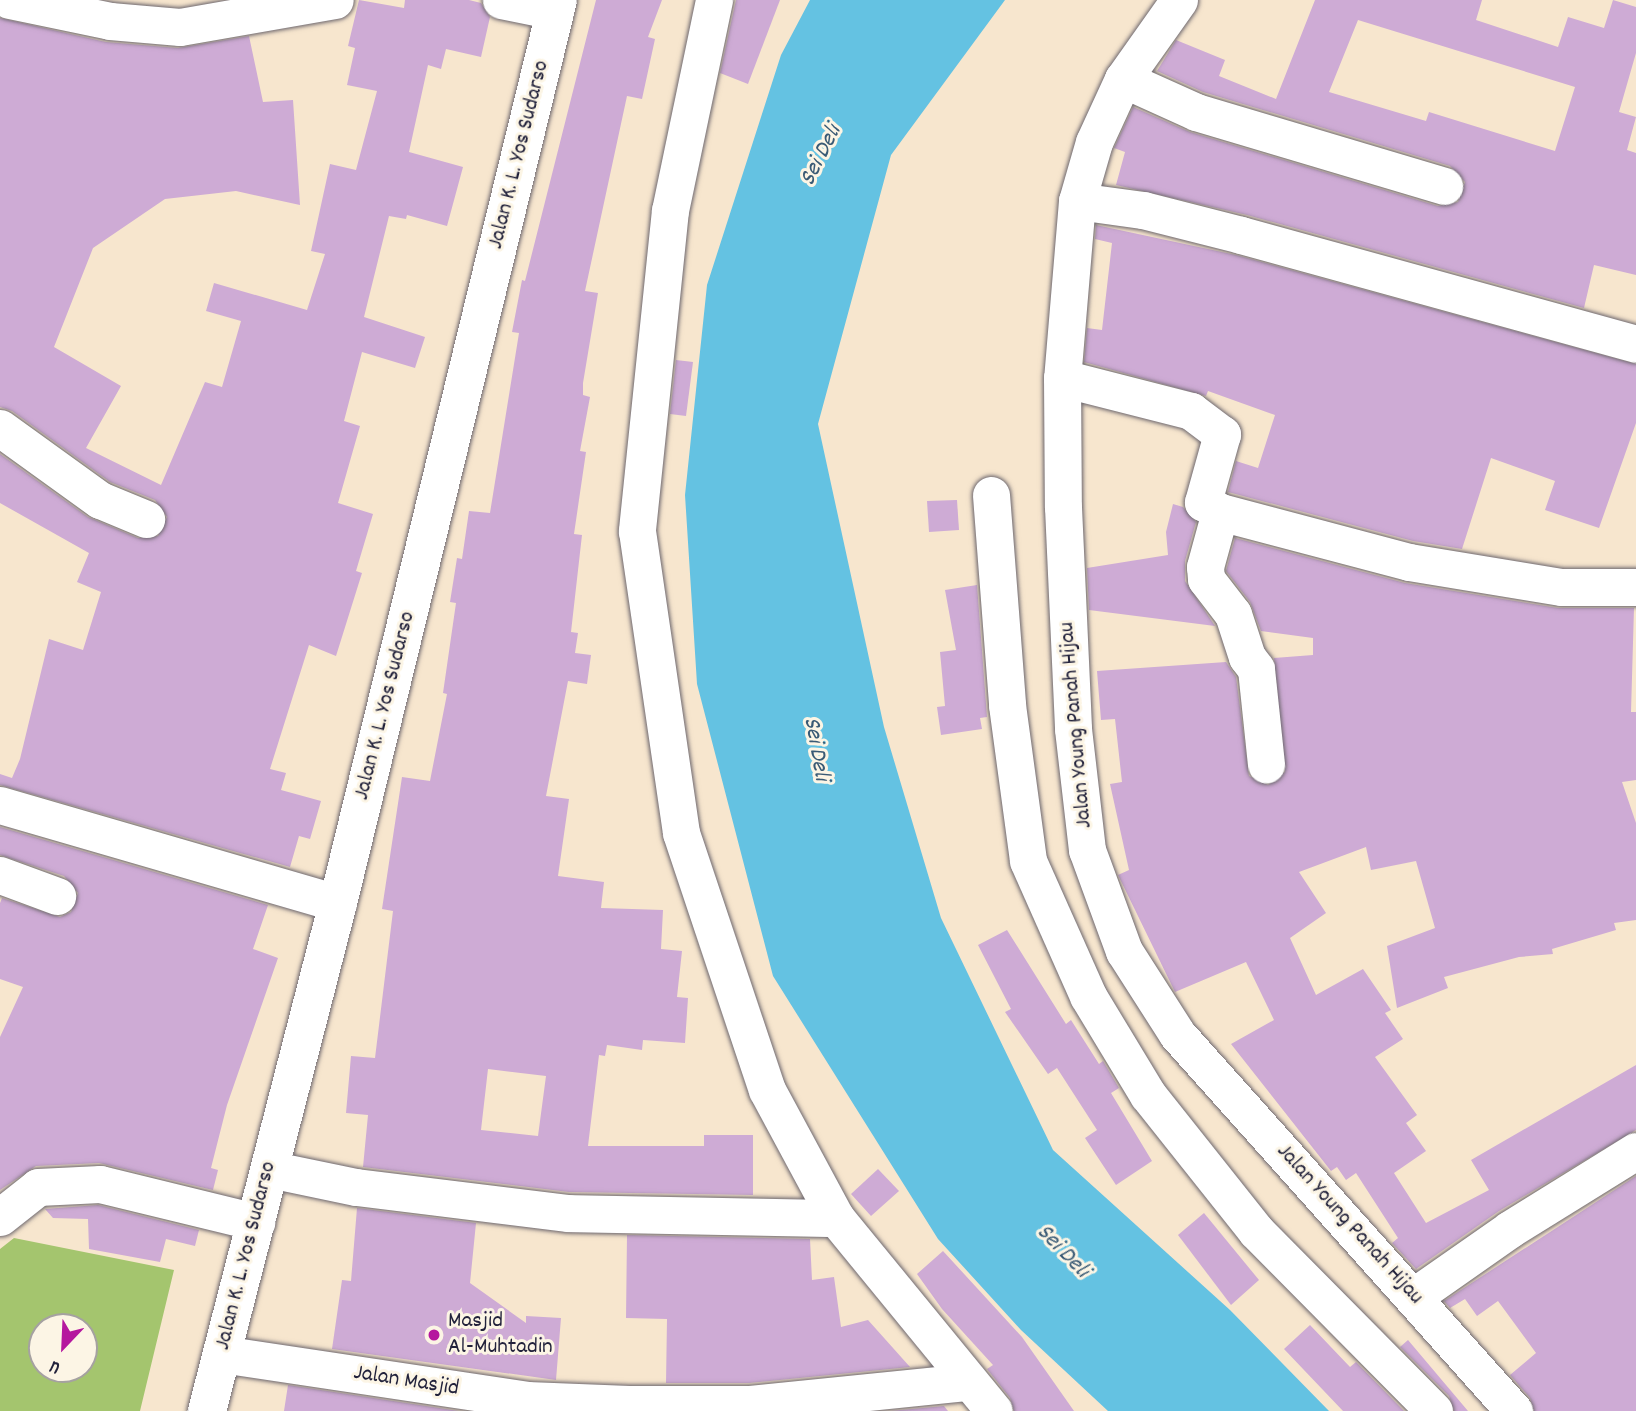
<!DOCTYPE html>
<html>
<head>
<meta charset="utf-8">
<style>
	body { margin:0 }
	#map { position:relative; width:1636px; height:1411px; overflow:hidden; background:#f7e6ce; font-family:Dekko,sans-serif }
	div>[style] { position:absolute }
	.green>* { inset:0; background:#a4c56e }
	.water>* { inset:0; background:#64c2e2 }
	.building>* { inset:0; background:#ceabd5 }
	.roads { filter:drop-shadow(0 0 2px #6d676e) drop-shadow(0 0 2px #6d676e) }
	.minor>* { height:37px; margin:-18.5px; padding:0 18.5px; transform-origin:18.5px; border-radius:18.5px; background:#fff }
	.highway>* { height:38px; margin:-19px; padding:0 19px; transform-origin:19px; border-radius:19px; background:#fff }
	.dots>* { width:19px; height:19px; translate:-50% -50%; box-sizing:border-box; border:4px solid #fcf5e5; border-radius:50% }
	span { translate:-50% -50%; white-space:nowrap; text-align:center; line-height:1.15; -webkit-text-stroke:6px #fcf5e5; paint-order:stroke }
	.street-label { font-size:23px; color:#22223b }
	.poi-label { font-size:23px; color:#22223b }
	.left { translate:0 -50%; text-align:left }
	.water-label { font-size:24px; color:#395a75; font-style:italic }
	.north { position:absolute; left:28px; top:1313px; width:70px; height:70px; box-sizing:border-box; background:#fcf5e5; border:2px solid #a5a1a1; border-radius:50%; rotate:203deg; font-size:19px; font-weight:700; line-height:28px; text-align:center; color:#22223b }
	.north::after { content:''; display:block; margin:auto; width:24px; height:32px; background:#b5179e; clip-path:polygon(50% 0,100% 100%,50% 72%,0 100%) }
</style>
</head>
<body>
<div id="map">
	<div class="green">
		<div style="clip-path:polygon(evenodd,14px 1238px,174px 1270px,140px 1411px,0 1411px,0 1249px,14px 1238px,42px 1327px,84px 1327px,84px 1369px,42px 1369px,42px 1327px)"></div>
	</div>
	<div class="water">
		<div style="clip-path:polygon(810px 0,1005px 0,891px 155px,818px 424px,884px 727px,941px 918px,1053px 1150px,1230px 1310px,1329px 1411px,1108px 1411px,1021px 1330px,938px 1239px,773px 976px,697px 684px,685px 495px,707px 285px,781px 55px)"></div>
	</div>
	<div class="building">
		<div style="clip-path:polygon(359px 0,404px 8px,405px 0,469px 0,481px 3px,490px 17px,481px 57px,446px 49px,441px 69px,428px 65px,409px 152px,463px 167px,447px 226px,407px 215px,406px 219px,389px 216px,364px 317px,425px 337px,415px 368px,362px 352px,344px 421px,360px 426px,338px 503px,373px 514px,356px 571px,362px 573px,336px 656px,309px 645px,270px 769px,286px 773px,281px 790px,321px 801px,310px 839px,299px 836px,290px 867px,0 785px,0 774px,12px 778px,20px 759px,49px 639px,83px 650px,101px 592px,77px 582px,89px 553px,0 503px,0 454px,88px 517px,138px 538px,158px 536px,167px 517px,155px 500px,110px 482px,12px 411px,0 407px,0 18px,106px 42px,178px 48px,249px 36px,263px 102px,293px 100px,300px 205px,236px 191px,165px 199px,93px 248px,54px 347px,121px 386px,86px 448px,161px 485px,205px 382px,222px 387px,241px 321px,206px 311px,214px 283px,307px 310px,325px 254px,311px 251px,330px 164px,356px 170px,377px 91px,347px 85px,355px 48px,348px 46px)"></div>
		<div style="clip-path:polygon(evenodd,596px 0,662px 0,648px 37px,655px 39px,642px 99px,627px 96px,585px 291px,598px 293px,583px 383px,583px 395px,590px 397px,580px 451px,586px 452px,574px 534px,582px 535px,571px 632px,578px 633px,575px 653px,591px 655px,587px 684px,568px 681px,546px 796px,569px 799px,558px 876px,604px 882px,601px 908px,663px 910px,661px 949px,682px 951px,677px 997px,688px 998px,685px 1043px,643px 1040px,642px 1050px,607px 1045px,605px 1056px,599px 1055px,588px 1146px,704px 1146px,704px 1135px,753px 1135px,753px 1195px,569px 1192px,363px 1167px,368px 1115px,346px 1113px,351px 1056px,375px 1058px,393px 911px,382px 909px,402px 777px,430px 781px,447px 694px,443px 693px,456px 603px,450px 602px,457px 558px,462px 559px,469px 511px,490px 513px,519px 333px,512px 332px,522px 280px,525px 281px,596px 0,488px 1069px,546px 1076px,538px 1136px,481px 1130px,488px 1069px)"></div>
		<div style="clip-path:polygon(736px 0,780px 0,748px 84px,720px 73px)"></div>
		<div style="clip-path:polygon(evenodd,1315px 0,1482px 0,1476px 20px,1558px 47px,1568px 17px,1604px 28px,1613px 0,1636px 7px,1636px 53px,1619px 112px,1636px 117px,1627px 150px,1636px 153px,1636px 275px,1594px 265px,1584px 308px,1247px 215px,1116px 185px,1125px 152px,1114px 148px,1133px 107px,1190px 132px,1438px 206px,1458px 202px,1465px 182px,1450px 166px,1203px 92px,1157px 71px,1176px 40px,1225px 60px,1219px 76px,1276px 99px,1315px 0,1358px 20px,1575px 87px,1555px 151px,1429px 112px,1426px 121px,1329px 92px,1358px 20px)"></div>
		<div style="clip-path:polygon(1096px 225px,1236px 255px,1636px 364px,1636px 423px,1599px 528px,1545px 510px,1555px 481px,1491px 458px,1462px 549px,1413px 541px,1228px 492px,1236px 461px,1258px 468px,1275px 415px,1208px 391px,1206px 396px,1084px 362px,1087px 328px,1102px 330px,1112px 243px,1095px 239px)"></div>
		<div style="clip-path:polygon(676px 360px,693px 362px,686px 416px,670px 414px)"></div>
		<div style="clip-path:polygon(957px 500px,959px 530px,929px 532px,927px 501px)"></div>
		<div style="clip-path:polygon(1173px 504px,1183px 507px,1196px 522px,1185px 561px,1185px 581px,1215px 626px,1089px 610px,1087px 568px,1168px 555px,1166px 532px)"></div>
		<div style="clip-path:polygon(1235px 538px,1405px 583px,1558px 608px,1634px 608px,1631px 712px,1636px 712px,1636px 780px,1622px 782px,1636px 823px,1636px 920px,1614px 923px,1616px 930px,1552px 949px,1553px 954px,1519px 957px,1444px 977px,1448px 988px,1397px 1008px,1387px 946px,1435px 928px,1416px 861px,1371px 870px,1366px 847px,1299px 872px,1326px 913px,1290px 938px,1316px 995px,1363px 969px,1391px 1010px,1385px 1013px,1403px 1039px,1375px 1057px,1417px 1115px,1406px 1123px,1426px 1151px,1394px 1173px,1426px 1223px,1489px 1190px,1471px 1160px,1636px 1065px,1636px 1130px,1499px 1211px,1416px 1269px,1392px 1243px,1398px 1238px,1356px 1173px,1346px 1180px,1337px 1167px,1331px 1171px,1231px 1044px,1274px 1020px,1246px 962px,1175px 992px,1118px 875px,1129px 870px,1110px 784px,1122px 782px,1115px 719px,1101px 720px,1097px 671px,1226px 662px,1236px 677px,1249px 776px,1268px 785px,1285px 772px,1274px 658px,1313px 655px,1313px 638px,1261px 631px,1250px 602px,1226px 571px)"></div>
		<div style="clip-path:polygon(977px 585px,987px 717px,980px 718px,982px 729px,941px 735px,937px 707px,945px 706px,940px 652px,956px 650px,945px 590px)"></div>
		<div style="clip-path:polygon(0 827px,268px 905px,253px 949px,278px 958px,227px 1105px,211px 1168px,218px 1170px,213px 1190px,99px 1163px,36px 1166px,0 1190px,0 1037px,23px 987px,0 979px,0 903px,2px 898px,60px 917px,71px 912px,78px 893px,64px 876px,0 855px)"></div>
		<div style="clip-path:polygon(1007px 930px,1066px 1024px,1071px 1020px,1099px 1064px,1103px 1061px,1119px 1088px,1111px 1093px,1152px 1161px,1116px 1185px,1085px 1138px,1097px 1130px,1057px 1068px,1048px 1074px,1005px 1012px,1011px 1009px,978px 945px)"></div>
		<div style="clip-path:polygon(878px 1169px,899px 1191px,871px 1216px,851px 1194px)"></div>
		<div style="clip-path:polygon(1636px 1176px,1636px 1411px,1534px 1411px,1530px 1398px,1510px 1375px,1536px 1353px,1498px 1301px,1477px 1316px,1465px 1299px,1450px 1308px,1444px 1301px)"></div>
		<div style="clip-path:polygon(98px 1205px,199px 1230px,195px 1246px,166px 1239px,160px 1262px,89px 1249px,88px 1219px,53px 1218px,45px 1209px)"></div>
		<div style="clip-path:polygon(357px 1208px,476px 1223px,470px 1283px,526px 1323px,526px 1316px,561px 1318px,556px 1380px,332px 1349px,342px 1280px,351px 1281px)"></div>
		<div style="clip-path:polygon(1204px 1213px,1259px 1280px,1231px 1305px,1178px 1235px)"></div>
		<div style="clip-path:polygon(627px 1235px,810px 1239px,812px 1280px,834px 1277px,841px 1327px,868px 1320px,910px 1367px,749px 1383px,666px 1383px,667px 1319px,626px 1318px)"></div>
		<div style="clip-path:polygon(943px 1251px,1022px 1337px,1074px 1411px,1014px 1411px,1010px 1398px,987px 1369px,993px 1365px,942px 1309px,917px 1274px)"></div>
		<div style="clip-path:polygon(1310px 1325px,1350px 1367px,1356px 1362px,1404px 1411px,1343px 1411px,1284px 1349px)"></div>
		<div style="clip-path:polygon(1408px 1340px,1468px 1411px,1454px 1411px,1449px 1396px,1400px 1347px)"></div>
		<div style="clip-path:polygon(288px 1385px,459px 1411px,284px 1411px)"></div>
		<div style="clip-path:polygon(944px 1406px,948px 1411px,890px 1411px)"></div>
	</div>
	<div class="roads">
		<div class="minor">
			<div style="left:9px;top:0;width:103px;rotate:11.7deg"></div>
			<div style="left:110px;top:21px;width:70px;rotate:4.9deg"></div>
			<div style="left:180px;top:27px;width:157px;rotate:-9.9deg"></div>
			<div style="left:501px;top:0;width:55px;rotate:11.5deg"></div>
			<div style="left:714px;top:0;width:215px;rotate:101.8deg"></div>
			<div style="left:670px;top:210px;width:323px;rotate:95.9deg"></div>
			<div style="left:637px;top:531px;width:305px;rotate:81.7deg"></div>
			<div style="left:681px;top:833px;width:271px;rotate:71.5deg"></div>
			<div style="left:767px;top:1090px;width:145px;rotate:61.7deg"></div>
			<div style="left:836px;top:1218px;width:249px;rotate:50.7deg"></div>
			<div style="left:1179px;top:0;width:97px;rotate:125.3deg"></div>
			<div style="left:1123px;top:79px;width:69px;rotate:114.7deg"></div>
			<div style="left:1094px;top:142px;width:61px;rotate:106.1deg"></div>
			<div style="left:1077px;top:201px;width:178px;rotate:94.8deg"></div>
			<div style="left:1062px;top:378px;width:129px;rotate:89.6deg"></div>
			<div style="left:1063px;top:507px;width:222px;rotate:87.4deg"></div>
			<div style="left:1073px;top:729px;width:122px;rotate:83.4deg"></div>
			<div style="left:1087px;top:850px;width:108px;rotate:69.9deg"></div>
			<div style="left:1124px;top:951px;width:98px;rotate:57.4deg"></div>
			<div style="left:1177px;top:1034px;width:506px;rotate:48.21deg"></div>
			<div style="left:1123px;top:79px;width:80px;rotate:24.3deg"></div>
			<div style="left:1196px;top:112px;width:259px;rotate:16.6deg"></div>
			<div style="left:1077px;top:201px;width:67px;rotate:7.8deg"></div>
			<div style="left:1143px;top:210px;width:101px;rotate:14.3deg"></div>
			<div style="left:1241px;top:235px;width:410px;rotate:15.4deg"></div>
			<div style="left:1062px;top:378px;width:133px;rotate:14.3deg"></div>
			<div style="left:1191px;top:411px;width:39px;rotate:37deg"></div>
			<div style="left:1222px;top:434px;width:71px;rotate:105.6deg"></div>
			<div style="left:1203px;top:502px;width:20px;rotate:30deg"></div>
			<div style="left:1220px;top:512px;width:196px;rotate:14.8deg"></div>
			<div style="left:1409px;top:562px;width:154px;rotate:9.3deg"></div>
			<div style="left:1561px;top:587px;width:75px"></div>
			<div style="left:0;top:428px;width:123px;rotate:35.8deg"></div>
			<div style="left:100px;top:500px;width:50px;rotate:22.4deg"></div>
			<div style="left:991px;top:495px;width:211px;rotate:85.6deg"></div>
			<div style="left:1007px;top:705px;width:157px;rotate:82.3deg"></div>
			<div style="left:1028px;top:861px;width:148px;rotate:66deg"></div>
			<div style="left:1088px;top:996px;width:116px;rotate:58.8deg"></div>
			<div style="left:1148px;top:1095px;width:174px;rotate:51.5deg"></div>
			<div style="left:1256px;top:1231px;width:253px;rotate:45.3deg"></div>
			<div style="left:1220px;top:512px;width:57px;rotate:105.3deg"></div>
			<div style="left:1205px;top:567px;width:12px;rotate:85deg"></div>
			<div style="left:1206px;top:579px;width:44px;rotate:52.4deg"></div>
			<div style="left:1233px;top:614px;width:45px;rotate:72deg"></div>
			<div style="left:1247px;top:657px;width:15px;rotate:53deg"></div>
			<div style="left:1256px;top:669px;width:96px;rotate:84deg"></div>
			<div style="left:0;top:805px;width:352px;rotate:16.2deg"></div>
			<div style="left:0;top:875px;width:61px;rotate:20.2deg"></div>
			<div style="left:269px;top:1169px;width:89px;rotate:11.7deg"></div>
			<div style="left:356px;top:1187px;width:214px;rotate:7deg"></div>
			<div style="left:568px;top:1213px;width:268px;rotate:1.1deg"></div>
			<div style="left:0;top:1217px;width:48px;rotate:-38.3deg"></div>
			<div style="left:38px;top:1187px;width:62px;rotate:-2.8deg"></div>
			<div style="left:100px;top:1184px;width:161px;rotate:13.7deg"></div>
			<div style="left:1413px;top:1297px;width:118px;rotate:-35deg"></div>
			<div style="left:1510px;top:1229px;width:148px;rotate:-31.8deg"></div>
			<div style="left:221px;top:1354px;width:309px;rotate:8.5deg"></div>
			<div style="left:527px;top:1400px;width:102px;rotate:2.2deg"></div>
			<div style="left:629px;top:1404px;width:121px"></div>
			<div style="left:750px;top:1404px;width:219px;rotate:-5.8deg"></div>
		</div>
		<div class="highway">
			<div style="left:207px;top:1411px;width:525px;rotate:-75.54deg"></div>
			<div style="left:338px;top:903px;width:929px;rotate:-76.31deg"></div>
		</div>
	</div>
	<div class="dots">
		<div style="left:434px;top:1335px;background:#b5179e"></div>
	</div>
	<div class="street-label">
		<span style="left:520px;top:155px;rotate:-76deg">Jalan K. L. Yos Sudarso</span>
		<span style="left:386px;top:706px;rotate:-76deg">Jalan K. L. Yos Sudarso</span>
		<span style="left:1077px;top:725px;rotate:-95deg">Jalan Young Panah Hijau</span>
		<span style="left:1349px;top:1225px;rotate:48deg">Jalan Young Panah Hijau</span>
		<span style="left:247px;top:1256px;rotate:-76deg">Jalan K. L. Yos Sudarso</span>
		<span style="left:406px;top:1382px;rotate:9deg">Jalan Masjid</span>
	</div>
	<div class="poi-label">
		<span class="left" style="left:448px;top:1335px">Masjid<br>Al-Muhtadin</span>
	</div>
	<div class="water-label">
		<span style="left:822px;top:156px;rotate:-63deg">Sei Deli</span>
		<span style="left:815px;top:749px;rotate:80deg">Sei Deli</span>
		<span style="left:1062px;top:1252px;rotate:46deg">Sei Deli</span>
	</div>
	<div class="north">U</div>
</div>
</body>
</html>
